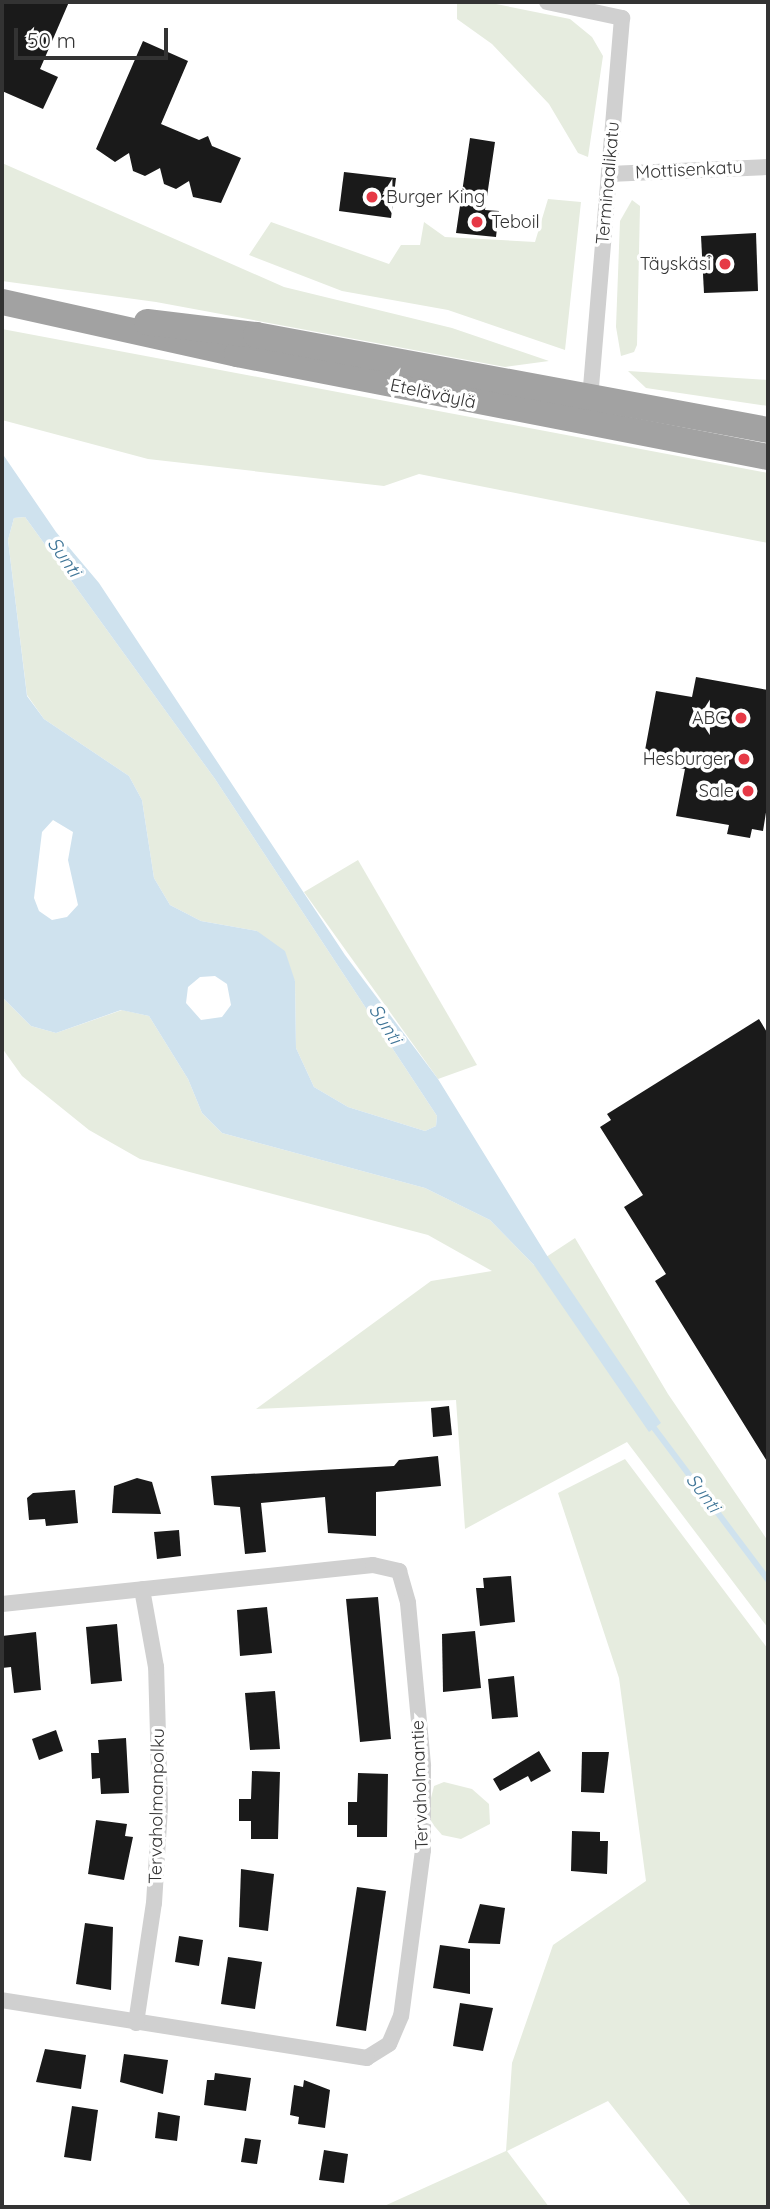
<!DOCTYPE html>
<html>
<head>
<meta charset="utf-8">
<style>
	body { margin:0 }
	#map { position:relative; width:770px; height:2209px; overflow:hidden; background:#fff; font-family:Quicksand,sans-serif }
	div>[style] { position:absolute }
	.green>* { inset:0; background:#e6ecdf }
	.water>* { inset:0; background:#cfe2ee }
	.stream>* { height:6px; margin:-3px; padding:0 3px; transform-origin:3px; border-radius:3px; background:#cfe2ee }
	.building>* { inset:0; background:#1a1a1a }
	.minor>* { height:16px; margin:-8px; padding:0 8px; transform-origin:8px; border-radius:8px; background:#d0d0d0 }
	.trunk>* { height:26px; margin:-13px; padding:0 13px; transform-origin:13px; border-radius:13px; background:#a2a2a2 }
	.dots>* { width:19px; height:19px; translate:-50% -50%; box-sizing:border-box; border:4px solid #fff; border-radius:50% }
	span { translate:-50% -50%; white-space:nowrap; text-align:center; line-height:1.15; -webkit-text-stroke:7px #fff; paint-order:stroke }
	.street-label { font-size:18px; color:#333 }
	.poi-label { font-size:18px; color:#333 }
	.left { translate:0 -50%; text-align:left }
	.right { translate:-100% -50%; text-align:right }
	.water-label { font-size:19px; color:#3f7597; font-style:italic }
	.frame { position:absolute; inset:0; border:4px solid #333; pointer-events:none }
	.scale { position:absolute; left:14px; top:28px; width:154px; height:32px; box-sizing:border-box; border:4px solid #333; border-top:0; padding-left:9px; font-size:21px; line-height:24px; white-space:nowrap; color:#333; -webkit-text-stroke:5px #fff; paint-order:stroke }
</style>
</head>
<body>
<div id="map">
	<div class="green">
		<div style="clip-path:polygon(457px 2px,486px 2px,570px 19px,592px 37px,603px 56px,588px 157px,578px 153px,549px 104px,492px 44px,457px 19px)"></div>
		<div style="clip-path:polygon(2px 163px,284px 287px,452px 328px,549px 361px,505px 367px,156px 302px,2px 281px)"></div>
		<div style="clip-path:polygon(548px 199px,581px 202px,565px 350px,448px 310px,342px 291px,249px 255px,271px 222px,389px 264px,401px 245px,420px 245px,424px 222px,445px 237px,535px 242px)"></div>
		<div style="clip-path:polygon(632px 200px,640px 206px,637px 345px,634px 352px,621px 356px,616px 327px,620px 221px)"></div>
		<div style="clip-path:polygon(2px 329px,768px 473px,768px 543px,419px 474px,384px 486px,148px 459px,2px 420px)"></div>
		<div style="clip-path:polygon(628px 371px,768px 380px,768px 406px,646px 388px)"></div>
		<div style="clip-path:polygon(25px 517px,215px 779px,437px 1116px,436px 1126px,425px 1131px,348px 1107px,314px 1087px,296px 1048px,295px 981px,257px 931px,201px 921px,170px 905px,154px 878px,142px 800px,129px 776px,44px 719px,27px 695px,8px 540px,14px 518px)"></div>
		<div style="clip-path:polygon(358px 860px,477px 1065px,438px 1079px,304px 892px)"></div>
		<div style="clip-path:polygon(2px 997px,31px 1026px,56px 1033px,122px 1010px,149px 1016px,188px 1079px,202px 1113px,222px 1133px,425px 1188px,490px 1220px,534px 1265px,575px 1238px,668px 1394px,768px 1541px,768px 1628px,627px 1442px,465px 1529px,456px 1400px,256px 1409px,431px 1281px,492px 1271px,428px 1235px,140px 1159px,89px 1130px,22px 1076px,2px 1048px)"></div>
		<div style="clip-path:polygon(625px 1459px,768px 1649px,768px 2207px,692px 2207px,608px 2101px,507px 2151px,549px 2207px,382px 2207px,506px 2151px,512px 2063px,553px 1945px,646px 1881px,619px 1678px,558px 1493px)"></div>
		<div style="clip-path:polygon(444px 1782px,472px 1789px,489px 1804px,490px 1824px,461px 1839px,442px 1835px,430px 1821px,430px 1802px,434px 1786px)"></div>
	</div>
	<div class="water">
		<div style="clip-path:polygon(evenodd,2px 453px,56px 532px,99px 583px,345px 955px,438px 1079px,546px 1254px,661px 1423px,649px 1432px,534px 1265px,490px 1220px,425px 1188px,222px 1133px,202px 1113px,188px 1079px,149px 1016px,121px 1010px,56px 1033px,31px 1026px,2px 997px,2px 453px,25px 517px,215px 779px,437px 1116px,436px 1126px,425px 1131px,348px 1107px,314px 1087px,296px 1048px,295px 981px,285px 951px,257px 931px,201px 921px,170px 905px,154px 878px,142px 800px,129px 776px,44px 719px,27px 696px,8px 540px,14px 518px,25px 517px,2px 453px,53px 820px,73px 832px,68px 860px,78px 905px,67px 917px,52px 920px,39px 911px,34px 898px,42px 832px,53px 820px,2px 453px,215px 976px,227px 984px,231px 1005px,222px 1017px,201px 1020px,186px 1003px,188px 987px,200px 977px,215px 976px)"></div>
	</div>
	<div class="stream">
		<div style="left:654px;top:1428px;width:190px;rotate:53.1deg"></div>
	</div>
	<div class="building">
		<div style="clip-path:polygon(2px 2px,69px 2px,40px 69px,58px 77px,43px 109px,2px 91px)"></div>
		<div style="clip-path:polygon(143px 41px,188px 61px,161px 124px,199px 140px,208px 136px,212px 146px,241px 158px,221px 203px,193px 197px,189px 181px,176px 189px,164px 184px,160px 168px,145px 176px,133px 171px,129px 153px,115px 162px,96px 149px)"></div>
		<div style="clip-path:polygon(470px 138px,495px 142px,485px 210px,499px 211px,496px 237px,456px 233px)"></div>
		<div style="clip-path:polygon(344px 172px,396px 178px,391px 218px,339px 211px)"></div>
		<div style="clip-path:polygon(756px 233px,758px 291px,704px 293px,701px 236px)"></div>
		<div style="clip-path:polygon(696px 677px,768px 690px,768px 800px,763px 831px,752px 829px,750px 838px,727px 834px,729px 825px,676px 816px,685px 769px,643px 761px,656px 691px,692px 697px)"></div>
		<div style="clip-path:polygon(759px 1019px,768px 1034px,768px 1463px,655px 1281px,666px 1274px,624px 1207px,643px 1195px,600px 1127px,611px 1120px,607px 1114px)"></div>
		<div style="clip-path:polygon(449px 1406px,452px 1435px,433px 1437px,431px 1408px)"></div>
		<div style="clip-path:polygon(438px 1456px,441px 1486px,376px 1492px,376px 1536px,328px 1533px,325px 1497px,261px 1503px,266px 1552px,245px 1554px,240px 1507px,214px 1505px,211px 1476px,394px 1466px,399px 1460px)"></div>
		<div style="clip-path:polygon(137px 1478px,152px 1482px,161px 1514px,112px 1513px,114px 1486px)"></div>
		<div style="clip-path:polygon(75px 1490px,78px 1523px,46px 1526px,45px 1519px,29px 1520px,27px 1498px,33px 1493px)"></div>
		<div style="clip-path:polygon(179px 1530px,181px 1556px,157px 1559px,154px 1532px)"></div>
		<div style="clip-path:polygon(511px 1576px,515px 1622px,480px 1626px,476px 1588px,484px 1588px,483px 1578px)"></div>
		<div style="clip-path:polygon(378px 1597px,391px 1739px,360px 1742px,346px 1599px)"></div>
		<div style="clip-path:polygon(267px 1607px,272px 1653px,240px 1656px,237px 1610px)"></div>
		<div style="clip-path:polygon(117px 1624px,122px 1681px,91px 1684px,86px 1627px)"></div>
		<div style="clip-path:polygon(475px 1631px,481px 1688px,443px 1692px,442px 1634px)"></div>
		<div style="clip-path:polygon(36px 1632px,41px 1690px,14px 1693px,11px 1667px,2px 1668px,2px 1636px)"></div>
		<div style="clip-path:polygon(514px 1676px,518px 1717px,492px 1719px,488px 1679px)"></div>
		<div style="clip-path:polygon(275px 1691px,280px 1749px,250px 1750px,245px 1693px)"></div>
		<div style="clip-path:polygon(56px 1730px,63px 1751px,39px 1760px,32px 1739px)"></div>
		<div style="clip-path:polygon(126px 1738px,129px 1793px,101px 1794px,100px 1778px,92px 1779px,91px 1753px,99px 1753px,98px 1740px)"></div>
		<div style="clip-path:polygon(539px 1751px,551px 1771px,531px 1782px,528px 1776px,500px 1791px,493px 1779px)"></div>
		<div style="clip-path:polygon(582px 1752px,609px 1752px,604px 1793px,581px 1792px)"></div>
		<div style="clip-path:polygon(252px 1771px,280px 1772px,278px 1839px,251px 1839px,251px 1821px,239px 1821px,239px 1799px,251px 1799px)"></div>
		<div style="clip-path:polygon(358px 1773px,388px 1774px,387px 1837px,357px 1837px,357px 1825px,348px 1825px,348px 1802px,357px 1802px)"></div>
		<div style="clip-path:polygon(96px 1820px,127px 1824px,125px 1836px,133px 1837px,124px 1880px,88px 1874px)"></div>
		<div style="clip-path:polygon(572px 1831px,600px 1832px,600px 1841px,608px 1841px,607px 1874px,571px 1871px)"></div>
		<div style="clip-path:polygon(241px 1869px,274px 1874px,268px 1931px,239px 1927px)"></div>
		<div style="clip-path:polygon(357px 1887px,386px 1891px,366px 2031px,336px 2026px)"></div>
		<div style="clip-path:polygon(480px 1904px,505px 1908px,500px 1944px,468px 1943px)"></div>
		<div style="clip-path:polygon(85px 1923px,113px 1927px,111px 1990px,76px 1984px)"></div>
		<div style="clip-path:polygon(179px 1936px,203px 1940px,199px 1966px,175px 1962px)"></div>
		<div style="clip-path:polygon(440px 1945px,470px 1949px,470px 1994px,433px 1988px)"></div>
		<div style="clip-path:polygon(228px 1957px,262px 1962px,255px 2009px,221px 2004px)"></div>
		<div style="clip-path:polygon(460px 2003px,493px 2008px,483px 2051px,453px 2046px)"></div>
		<div style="clip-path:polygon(45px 2049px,86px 2055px,81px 2089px,36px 2082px)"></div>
		<div style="clip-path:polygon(124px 2054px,168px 2060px,163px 2094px,120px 2082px)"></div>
		<div style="clip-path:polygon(215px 2073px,251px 2078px,246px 2111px,204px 2105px,207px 2080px,214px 2080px)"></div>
		<div style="clip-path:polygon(304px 2080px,330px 2090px,325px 2128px,298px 2124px,299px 2117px,290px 2115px,294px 2085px,303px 2087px)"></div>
		<div style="clip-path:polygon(72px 2106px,98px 2110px,91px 2161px,64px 2157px)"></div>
		<div style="clip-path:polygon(158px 2112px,180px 2116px,177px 2141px,155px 2138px)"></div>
		<div style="clip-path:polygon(245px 2138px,261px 2140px,257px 2164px,241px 2162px)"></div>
		<div style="clip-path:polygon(324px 2150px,348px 2154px,344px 2183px,319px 2180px)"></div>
	</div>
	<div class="minor">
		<div style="left:547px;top:2px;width:77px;rotate:12deg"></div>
		<div style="left:622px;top:18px;width:386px;rotate:94.8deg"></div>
		<div style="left:609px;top:174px;width:159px;rotate:-2.5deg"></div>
		<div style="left:2px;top:1604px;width:373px;rotate:-6deg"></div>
		<div style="left:373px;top:1565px;width:27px;rotate:13deg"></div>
		<div style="left:399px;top:1571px;width:33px;rotate:74deg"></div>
		<div style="left:408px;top:1603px;width:164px;rotate:84.7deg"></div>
		<div style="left:423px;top:1766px;width:84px;rotate:90deg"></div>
		<div style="left:423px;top:1850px;width:167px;rotate:97.5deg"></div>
		<div style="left:401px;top:2016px;width:30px;rotate:113deg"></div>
		<div style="left:389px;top:2044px;width:26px;rotate:148deg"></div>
		<div style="left:367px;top:2058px;width:370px;rotate:-171deg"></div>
		<div style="left:136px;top:2023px;width:121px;rotate:-81.5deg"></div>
		<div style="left:154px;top:1903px;width:96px;rotate:-86.4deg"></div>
		<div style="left:160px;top:1807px;width:140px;rotate:-91.6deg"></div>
		<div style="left:156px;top:1667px;width:79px;rotate:-100.2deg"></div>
	</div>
	<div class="trunk">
		<div style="left:2px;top:302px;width:241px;rotate:12.5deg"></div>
		<div style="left:237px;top:354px;width:541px;rotate:10.98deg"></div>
		<div style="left:147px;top:322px;width:110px;rotate:6.8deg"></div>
		<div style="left:256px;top:335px;width:521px;rotate:10.51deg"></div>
	</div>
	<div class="dots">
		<div style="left:372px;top:197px;background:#e63946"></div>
		<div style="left:477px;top:222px;background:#e63946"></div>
		<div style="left:725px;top:264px;background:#e63946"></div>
		<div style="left:741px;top:718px;background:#e63946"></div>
		<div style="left:744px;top:759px;background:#e63946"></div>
		<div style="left:748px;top:791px;background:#e63946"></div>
	</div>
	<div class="street-label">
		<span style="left:689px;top:170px;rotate:-3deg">Mottisenkatu</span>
		<span style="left:608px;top:183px;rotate:-85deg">Terminaalikatu</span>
		<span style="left:433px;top:394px;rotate:12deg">Eteläväylä</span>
		<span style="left:420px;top:1785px;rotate:-92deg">Tervaholmantie</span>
		<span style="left:157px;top:1806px;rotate:-89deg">Tervaholmanpolku</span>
	</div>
	<div class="poi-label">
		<span class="left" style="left:386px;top:197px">Burger King</span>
		<span class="left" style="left:491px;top:222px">Teboil</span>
		<span class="right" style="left:711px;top:264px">Täyskäsi</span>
		<span class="right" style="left:727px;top:718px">ABC</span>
		<span class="right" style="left:730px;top:759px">Hesburger</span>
		<span class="right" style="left:734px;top:791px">Sale</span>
	</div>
	<div class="water-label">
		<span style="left:64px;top:557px;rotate:55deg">Sunti</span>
		<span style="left:385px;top:1024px;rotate:57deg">Sunti</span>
		<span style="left:703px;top:1493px;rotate:53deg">Sunti</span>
	</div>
	<div class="frame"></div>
	<div class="scale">50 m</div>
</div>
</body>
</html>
